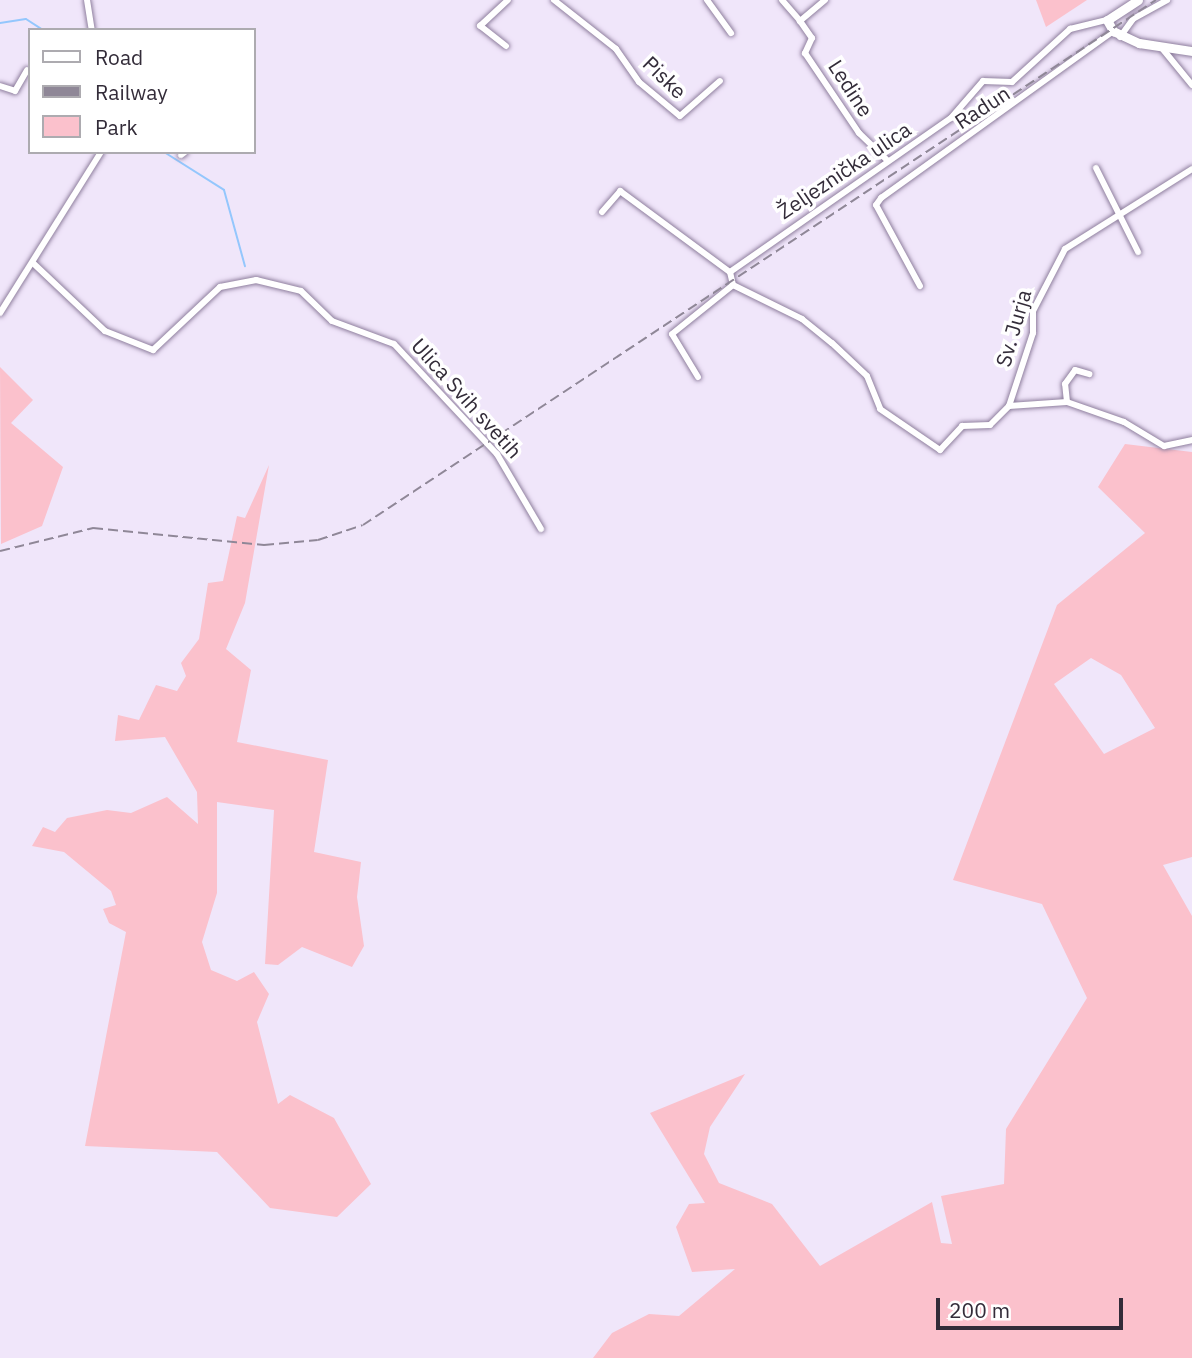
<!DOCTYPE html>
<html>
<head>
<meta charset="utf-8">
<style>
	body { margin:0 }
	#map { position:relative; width:1192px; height:1358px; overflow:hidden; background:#f0e6fa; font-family:"IBM Plex Sans",sans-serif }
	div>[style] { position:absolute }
	.green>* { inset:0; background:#fbc1cc }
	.stream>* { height:2px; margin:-1px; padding:0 1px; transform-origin:1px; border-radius:1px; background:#94c7fd }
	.roads { filter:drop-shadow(0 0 2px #8f7f9e) drop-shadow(0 0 2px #8f7f9e) }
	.minor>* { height:6px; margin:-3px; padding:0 3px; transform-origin:3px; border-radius:3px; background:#fff }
	.secondary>* { height:9px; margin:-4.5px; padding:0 4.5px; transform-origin:4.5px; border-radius:4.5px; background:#fff }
	.rail>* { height:2px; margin-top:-1px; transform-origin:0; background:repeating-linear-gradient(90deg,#8f8797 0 10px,transparent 0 15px) }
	span { translate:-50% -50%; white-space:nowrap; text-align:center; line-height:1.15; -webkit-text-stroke:7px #fff; paint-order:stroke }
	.street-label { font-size:21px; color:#332c39 }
	.legend { position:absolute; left:28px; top:28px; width:228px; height:126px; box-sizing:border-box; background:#fff; border:2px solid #adabb0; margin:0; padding:9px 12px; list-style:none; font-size:21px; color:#332c39 }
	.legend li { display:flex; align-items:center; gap:14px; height:35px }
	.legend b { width:35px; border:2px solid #adabb0 }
	.scale { position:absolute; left:936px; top:1298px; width:187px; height:32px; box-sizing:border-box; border:4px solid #332c39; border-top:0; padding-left:9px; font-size:21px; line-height:24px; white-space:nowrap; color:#332c39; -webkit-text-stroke:5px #fff; paint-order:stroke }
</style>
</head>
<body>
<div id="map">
	<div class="green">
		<div style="clip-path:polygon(1036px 0,1087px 0,1046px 27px)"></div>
		<div style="clip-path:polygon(0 367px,33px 400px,11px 423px,63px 467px,42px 526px,1px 544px)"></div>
		<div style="clip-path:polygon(evenodd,1125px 444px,1192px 452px,1192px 857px,1163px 865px,1192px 916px,1192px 1358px,593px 1358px,612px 1333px,649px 1314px,679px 1316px,735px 1269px,692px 1272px,676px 1227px,689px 1204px,705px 1203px,650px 1113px,745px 1074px,710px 1127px,704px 1154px,719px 1183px,772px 1204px,820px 1266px,932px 1202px,941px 1243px,952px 1244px,941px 1196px,1004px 1184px,1006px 1129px,1087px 998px,1042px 904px,953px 880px,1057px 605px,1145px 533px,1098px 487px,1125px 444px,1091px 658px,1121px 675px,1155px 728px,1104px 754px,1054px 684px,1091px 658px)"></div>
		<div style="clip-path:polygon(269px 465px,245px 603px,226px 649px,251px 670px,237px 742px,328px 760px,314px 852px,361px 862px,357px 897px,364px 946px,352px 967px,302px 947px,278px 965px,265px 964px,274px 810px,217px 802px,217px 893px,202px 942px,211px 970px,237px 981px,254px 972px,269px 994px,257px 1022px,278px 1104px,290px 1095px,334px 1118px,371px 1184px,337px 1217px,270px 1208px,217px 1152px,85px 1146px,126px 932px,109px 923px,103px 909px,116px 905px,111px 891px,64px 852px,32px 846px,43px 827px,55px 832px,67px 818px,107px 810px,131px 813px,167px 797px,198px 824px,197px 792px,165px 737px,115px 741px,118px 715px,139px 720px,156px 685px,177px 691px,186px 676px,181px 663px,199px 639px,208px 583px,223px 581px,237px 516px,245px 518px)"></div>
	</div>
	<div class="stream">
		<div style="left:0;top:23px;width:26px;rotate:-9deg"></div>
		<div style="left:26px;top:19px;width:20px;rotate:33deg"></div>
		<div style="left:164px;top:152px;width:71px;rotate:32.3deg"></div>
		<div style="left:224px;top:190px;width:79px;rotate:74.6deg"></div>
	</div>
	<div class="roads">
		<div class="minor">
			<div style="left:87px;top:0;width:30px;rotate:81deg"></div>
			<div style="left:554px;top:0;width:79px;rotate:38.3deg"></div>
			<div style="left:616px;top:49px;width:40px;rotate:55.1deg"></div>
			<div style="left:639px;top:82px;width:53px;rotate:39.7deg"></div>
			<div style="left:680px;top:116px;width:53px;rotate:-41.2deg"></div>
			<div style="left:707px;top:0;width:41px;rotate:54deg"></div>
			<div style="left:782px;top:0;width:28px;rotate:49deg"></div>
			<div style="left:825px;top:0;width:33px;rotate:140deg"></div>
			<div style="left:800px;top:21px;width:21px;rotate:55deg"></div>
			<div style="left:812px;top:38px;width:17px;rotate:115deg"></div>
			<div style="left:805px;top:53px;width:97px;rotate:56deg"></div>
			<div style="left:859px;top:133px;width:40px;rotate:44deg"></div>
			<div style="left:1120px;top:37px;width:22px;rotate:-54deg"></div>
			<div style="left:1133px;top:19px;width:39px;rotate:-29deg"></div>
			<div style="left:506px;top:46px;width:33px;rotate:-142deg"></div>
			<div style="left:480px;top:26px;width:38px;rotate:-43deg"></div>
			<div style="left:1161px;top:47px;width:49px;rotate:50.8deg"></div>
			<div style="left:0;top:86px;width:16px;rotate:18deg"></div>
			<div style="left:15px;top:91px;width:24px;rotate:-60deg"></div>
			<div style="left:181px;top:155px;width:5px;rotate:-37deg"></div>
			<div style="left:1096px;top:168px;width:94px;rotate:63.4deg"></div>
			<div style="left:602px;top:212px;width:28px;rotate:-49deg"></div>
			<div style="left:620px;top:191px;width:137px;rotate:36.4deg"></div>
			<div style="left:730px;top:272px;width:269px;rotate:-34.9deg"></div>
			<div style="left:951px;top:118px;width:49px;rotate:-49.1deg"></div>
			<div style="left:983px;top:81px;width:29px;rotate:2deg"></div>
			<div style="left:1012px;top:82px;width:79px;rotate:-42.4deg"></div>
			<div style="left:1070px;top:29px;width:38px;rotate:-14deg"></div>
			<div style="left:33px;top:263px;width:99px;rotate:43.4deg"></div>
			<div style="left:105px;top:331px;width:52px;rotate:21.6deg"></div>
			<div style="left:153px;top:350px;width:92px;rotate:-43.2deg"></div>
			<div style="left:220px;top:287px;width:37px;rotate:-11deg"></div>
			<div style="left:256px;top:280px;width:46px;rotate:13.7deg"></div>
			<div style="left:301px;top:291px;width:43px;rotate:44.1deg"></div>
			<div style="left:332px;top:321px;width:66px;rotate:20.4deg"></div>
			<div style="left:394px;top:344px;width:151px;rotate:46.9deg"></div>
			<div style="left:497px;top:454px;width:87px;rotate:59.6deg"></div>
			<div style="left:730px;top:272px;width:13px;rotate:77deg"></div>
			<div style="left:733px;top:285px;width:77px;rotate:26.2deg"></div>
			<div style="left:802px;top:319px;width:38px;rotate:39deg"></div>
			<div style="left:832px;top:343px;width:48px;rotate:43.3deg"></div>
			<div style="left:867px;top:376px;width:35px;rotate:68deg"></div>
			<div style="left:880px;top:409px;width:73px;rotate:34.3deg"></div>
			<div style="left:940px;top:450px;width:33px;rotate:-47deg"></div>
			<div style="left:962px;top:426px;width:28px;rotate:-2deg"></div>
			<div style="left:990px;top:425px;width:27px;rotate:-45deg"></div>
			<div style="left:1009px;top:406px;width:77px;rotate:-71.8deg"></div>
			<div style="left:1033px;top:333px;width:22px;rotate:-90deg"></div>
			<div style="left:1033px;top:311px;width:70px;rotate:-62.7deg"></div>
			<div style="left:1065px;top:249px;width:150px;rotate:-32.2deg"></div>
			<div style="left:920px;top:286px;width:92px;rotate:-118.5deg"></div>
			<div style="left:876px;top:205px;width:9px;rotate:-54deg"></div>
			<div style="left:881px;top:198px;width:286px;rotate:-35.7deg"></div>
			<div style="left:0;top:313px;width:190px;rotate:-57.9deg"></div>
			<div style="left:698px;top:377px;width:50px;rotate:-121.2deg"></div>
			<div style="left:672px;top:334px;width:78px;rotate:-38.8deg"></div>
			<div style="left:1067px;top:402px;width:18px;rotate:-96deg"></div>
			<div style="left:1065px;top:384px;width:17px;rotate:-54deg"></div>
			<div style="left:1075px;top:370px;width:15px;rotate:16deg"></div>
			<div style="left:1009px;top:406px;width:58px;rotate:-3.9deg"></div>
			<div style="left:1067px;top:402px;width:60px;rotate:19.3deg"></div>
			<div style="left:1124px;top:422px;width:47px;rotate:31deg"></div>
			<div style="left:1164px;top:446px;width:29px;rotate:-12deg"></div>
		</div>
		<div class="secondary">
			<div style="left:1138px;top:0;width:37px;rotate:147deg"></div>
			<div style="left:1107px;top:20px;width:13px;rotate:61deg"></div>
			<div style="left:1113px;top:31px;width:29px;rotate:25deg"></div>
			<div style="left:1139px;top:43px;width:54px;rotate:8.6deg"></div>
		</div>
	</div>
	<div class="rail">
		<div style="left:0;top:551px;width:96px;rotate:-13.9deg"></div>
		<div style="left:93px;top:528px;width:172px;rotate:5.7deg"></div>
		<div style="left:264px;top:545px;width:54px;rotate:-5.3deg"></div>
		<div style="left:318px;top:540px;width:47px;rotate:-18.4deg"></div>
		<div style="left:363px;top:525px;width:951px;rotate:-33.51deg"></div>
	</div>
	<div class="street-label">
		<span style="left:665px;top:77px;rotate:44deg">Piske</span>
		<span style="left:851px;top:88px;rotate:57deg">Ledine</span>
		<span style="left:982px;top:107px;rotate:-33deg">Radun</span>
		<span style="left:844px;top:170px;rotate:-34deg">Željeznička ulica</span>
		<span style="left:1013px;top:328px;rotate:-74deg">Sv. Jurja</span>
		<span style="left:467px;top:398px;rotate:48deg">Ulica Svih svetih</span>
	</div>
	<ul class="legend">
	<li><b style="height:9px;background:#fff"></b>Road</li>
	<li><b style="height:9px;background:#8f8797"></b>Railway</li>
	<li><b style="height:19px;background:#fbc1cc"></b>Park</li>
	</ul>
	<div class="scale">200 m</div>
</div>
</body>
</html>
